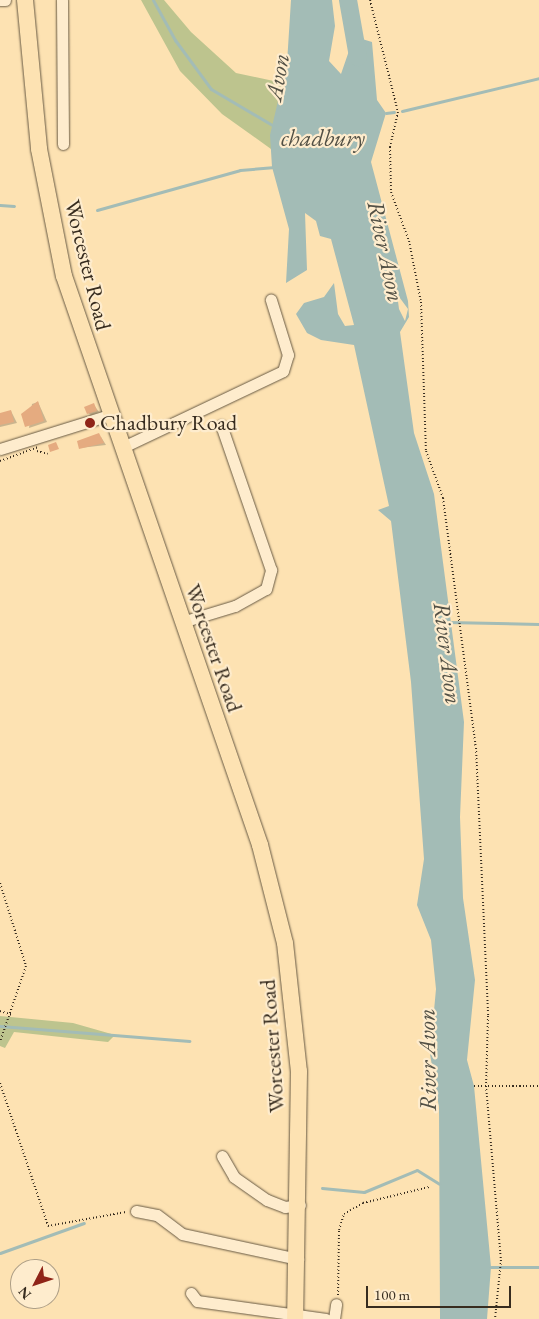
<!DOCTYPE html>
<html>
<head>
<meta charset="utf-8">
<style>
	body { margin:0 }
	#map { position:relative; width:539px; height:1319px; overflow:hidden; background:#fde2b2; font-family:"EB Garamond",serif }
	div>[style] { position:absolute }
	.green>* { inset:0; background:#bdc48e }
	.water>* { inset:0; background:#a3bcb6 }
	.shadow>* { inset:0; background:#0003 }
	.stream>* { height:3px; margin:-1.5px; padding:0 1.5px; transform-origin:1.5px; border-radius:1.5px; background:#a3bcb6 }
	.river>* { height:18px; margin:-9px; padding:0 9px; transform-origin:9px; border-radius:9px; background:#a3bcb6 }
	.building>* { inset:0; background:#e5ab80 }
	.path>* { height:2px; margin-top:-1px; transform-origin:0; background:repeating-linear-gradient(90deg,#372c1f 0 1px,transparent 0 3.5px) }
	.roads { filter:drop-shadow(0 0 1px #685a44) drop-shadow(0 0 1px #685a44) }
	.minor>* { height:11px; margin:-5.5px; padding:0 5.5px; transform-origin:5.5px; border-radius:5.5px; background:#feeccd }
	.highway>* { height:16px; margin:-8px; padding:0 8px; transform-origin:8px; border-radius:8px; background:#fde2b2 }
	.dots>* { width:14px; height:14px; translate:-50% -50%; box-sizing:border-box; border:2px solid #feeccd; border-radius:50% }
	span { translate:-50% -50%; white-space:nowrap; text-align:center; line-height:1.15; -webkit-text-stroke:4.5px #feeccd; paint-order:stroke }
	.street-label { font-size:22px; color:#372c1f }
	.poi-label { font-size:22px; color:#372c1f }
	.left { translate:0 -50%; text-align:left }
	.water-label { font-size:24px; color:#525045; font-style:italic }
	.north { position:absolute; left:10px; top:1259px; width:50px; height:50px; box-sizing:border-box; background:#feeccd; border:1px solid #ae9f87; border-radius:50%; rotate:229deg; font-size:14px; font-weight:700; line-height:20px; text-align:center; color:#372c1f }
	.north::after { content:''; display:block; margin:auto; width:18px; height:22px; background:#8f2418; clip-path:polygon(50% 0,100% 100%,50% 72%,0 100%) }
	.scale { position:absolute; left:366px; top:1286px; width:145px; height:22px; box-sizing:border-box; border:2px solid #372c1f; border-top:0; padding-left:6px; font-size:15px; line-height:18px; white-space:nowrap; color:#372c1f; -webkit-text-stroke:4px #feeccd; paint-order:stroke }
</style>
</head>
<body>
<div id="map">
	<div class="green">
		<div style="clip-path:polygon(141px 0,164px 0,191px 32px,236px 73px,283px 83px,271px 149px,222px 114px,180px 71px)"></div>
		<div style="clip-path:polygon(0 1016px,73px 1023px,115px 1035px,108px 1042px,14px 1032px,5px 1048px,0 1046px)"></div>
	</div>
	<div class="water">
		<div style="clip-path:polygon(evenodd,291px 0,332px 0,335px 26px,329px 61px,341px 74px,351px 45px,349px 35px,372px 42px,377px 100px,386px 113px,371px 162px,408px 301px,409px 317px,400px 332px,414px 433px,434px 494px,464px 722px,460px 817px,463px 898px,475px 980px,467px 1060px,474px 1086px,491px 1267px,487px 1319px,440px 1319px,439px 1107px,430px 1054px,436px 989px,431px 940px,417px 905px,424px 859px,411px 682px,391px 521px,378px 510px,389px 506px,354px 345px,321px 340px,307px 333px,296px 314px,304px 303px,324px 297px,334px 283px,338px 314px,345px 326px,354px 325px,331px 239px,320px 236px,316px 221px,305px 213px,307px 270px,286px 283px,289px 229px,272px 167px,270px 135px,287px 63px,291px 0,397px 294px,408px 309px,405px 321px,399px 309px,397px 294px)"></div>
	</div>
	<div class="shadow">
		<div style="clip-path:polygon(38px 402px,47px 422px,29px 428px,32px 404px)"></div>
		<div style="clip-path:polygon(94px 405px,99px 412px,91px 415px,88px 413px)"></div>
		<div style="clip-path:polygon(11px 411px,17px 423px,0 427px,0 414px)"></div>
		<div style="clip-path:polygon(101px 437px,106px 445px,80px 448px,79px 442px)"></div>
	</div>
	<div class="stream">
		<div style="left:153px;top:0;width:46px;rotate:61.2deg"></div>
		<div style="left:175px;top:40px;width:61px;rotate:53.7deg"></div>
		<div style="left:211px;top:89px;width:71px;rotate:30.5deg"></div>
		<div style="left:402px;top:111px;width:141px;rotate:-13.5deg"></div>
		<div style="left:386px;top:113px;width:8px;rotate:-7deg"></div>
		<div style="left:0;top:205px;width:14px;rotate:4deg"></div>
		<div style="left:97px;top:210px;width:148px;rotate:-15.6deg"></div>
		<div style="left:240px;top:170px;width:32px;rotate:-5deg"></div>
		<div style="left:447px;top:622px;width:92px;rotate:1.2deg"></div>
		<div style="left:0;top:1026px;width:190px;rotate:4.5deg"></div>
		<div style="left:322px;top:1188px;width:42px;rotate:5.4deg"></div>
		<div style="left:364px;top:1192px;width:57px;rotate:-22.5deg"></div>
		<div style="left:417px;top:1170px;width:26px;rotate:32deg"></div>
		<div style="left:0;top:1253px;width:89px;rotate:-19.7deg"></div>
		<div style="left:491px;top:1267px;width:48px"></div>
	</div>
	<div class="river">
		<div style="left:348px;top:0;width:58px;rotate:80deg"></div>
	</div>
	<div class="building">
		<div style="clip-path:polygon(38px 401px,44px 421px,25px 427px,21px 414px)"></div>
		<div style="clip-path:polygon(94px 403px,97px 411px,87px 414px,84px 407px)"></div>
		<div style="clip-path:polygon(11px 410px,14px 422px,0 425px,0 413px)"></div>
		<div style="clip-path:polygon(99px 433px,104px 443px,79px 449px,77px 441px)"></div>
		<div style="clip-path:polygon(56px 442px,59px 449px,50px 452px,48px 445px)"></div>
	</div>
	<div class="path">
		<div style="left:370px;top:0;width:115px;rotate:76deg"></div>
		<div style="left:398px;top:112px;width:36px;rotate:103deg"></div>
		<div style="left:390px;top:147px;width:45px;rotate:88.7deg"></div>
		<div style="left:391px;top:192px;width:52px;rotate:69.8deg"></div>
		<div style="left:409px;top:241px;width:62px;rotate:78.9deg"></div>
		<div style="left:421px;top:302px;width:149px;rotate:88.1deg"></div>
		<div style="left:426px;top:451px;width:50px;rotate:70.1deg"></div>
		<div style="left:443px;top:498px;width:252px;rotate:82.5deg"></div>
		<div style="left:476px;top:748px;width:268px;rotate:87.4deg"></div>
		<div style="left:488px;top:1016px;width:70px;rotate:91.6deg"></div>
		<div style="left:486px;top:1086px;width:175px;rotate:85.1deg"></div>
		<div style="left:501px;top:1260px;width:59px;rotate:95.8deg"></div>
		<div style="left:37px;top:451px;width:11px;rotate:15deg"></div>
		<div style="left:0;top:461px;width:40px;rotate:-20.2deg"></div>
		<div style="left:0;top:883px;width:87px;rotate:72.6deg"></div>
		<div style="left:26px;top:966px;width:80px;rotate:108.9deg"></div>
		<div style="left:0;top:1011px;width:13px;rotate:18deg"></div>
		<div style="left:0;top:1083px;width:151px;rotate:71.4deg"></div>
		<div style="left:48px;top:1226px;width:79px;rotate:-10.2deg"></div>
		<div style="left:474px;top:1086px;width:65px"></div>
		<div style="left:338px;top:1295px;width:65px;rotate:-89.1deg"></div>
		<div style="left:339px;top:1230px;width:17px;rotate:-73deg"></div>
		<div style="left:344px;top:1214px;width:22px;rotate:-30deg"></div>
		<div style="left:363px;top:1203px;width:68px;rotate:-13.6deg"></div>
	</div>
	<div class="roads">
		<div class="minor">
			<div style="left:0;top:0;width:5px"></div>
			<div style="left:62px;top:0;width:144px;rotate:89.6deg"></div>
			<div style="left:121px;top:448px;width:179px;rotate:-25.4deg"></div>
			<div style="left:283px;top:371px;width:17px;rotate:-73deg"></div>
			<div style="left:288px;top:355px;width:58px;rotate:-107.2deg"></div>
			<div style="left:0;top:449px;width:114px;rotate:-17.3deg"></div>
			<div style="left:182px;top:622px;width:55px;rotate:-16.8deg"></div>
			<div style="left:235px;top:606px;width:35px;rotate:-29deg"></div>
			<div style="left:266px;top:589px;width:20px;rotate:-75deg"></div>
			<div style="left:271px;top:570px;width:153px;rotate:-109deg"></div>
			<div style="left:222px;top:1156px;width:24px;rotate:60deg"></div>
			<div style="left:234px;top:1177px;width:40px;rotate:34.9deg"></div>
			<div style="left:267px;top:1200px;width:19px;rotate:21deg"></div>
			<div style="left:285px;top:1207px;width:15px;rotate:-8deg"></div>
			<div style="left:136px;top:1211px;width:21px;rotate:11deg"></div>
			<div style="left:157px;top:1215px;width:31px;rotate:37deg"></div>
			<div style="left:182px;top:1234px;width:119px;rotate:12.2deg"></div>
			<div style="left:191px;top:1293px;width:10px;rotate:53deg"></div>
			<div style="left:197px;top:1301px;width:130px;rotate:7.9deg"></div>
			<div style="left:334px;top:1319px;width:15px;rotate:-82deg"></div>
		</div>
		<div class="highway">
			<div style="left:25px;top:0;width:150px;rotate:84.6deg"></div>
			<div style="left:39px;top:149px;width:129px;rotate:78.9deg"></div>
			<div style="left:64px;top:276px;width:602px;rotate:70.99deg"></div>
			<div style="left:260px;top:845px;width:101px;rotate:75.7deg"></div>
			<div style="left:285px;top:943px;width:129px;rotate:83.8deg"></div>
			<div style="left:299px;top:1071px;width:248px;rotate:90.9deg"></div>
		</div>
	</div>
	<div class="dots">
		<div style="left:90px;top:423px;background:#8f2418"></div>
	</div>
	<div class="street-label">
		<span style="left:88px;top:265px;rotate:76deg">Worcester Road</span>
		<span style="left:214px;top:648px;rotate:71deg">Worcester Road</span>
		<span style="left:272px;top:1046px;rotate:-94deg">Worcester Road</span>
	</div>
	<div class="poi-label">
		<span class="left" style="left:100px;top:423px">Chadbury Road</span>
	</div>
	<div class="water-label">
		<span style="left:277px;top:77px;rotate:-80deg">Avon</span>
		<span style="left:323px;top:138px">chadbury</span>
		<span style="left:386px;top:251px;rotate:78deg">River Avon</span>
		<span style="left:448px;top:653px;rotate:83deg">River Avon</span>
		<span style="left:427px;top:1060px;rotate:-91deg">River Avon</span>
	</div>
	<div class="north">N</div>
	<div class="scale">100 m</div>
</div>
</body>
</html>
